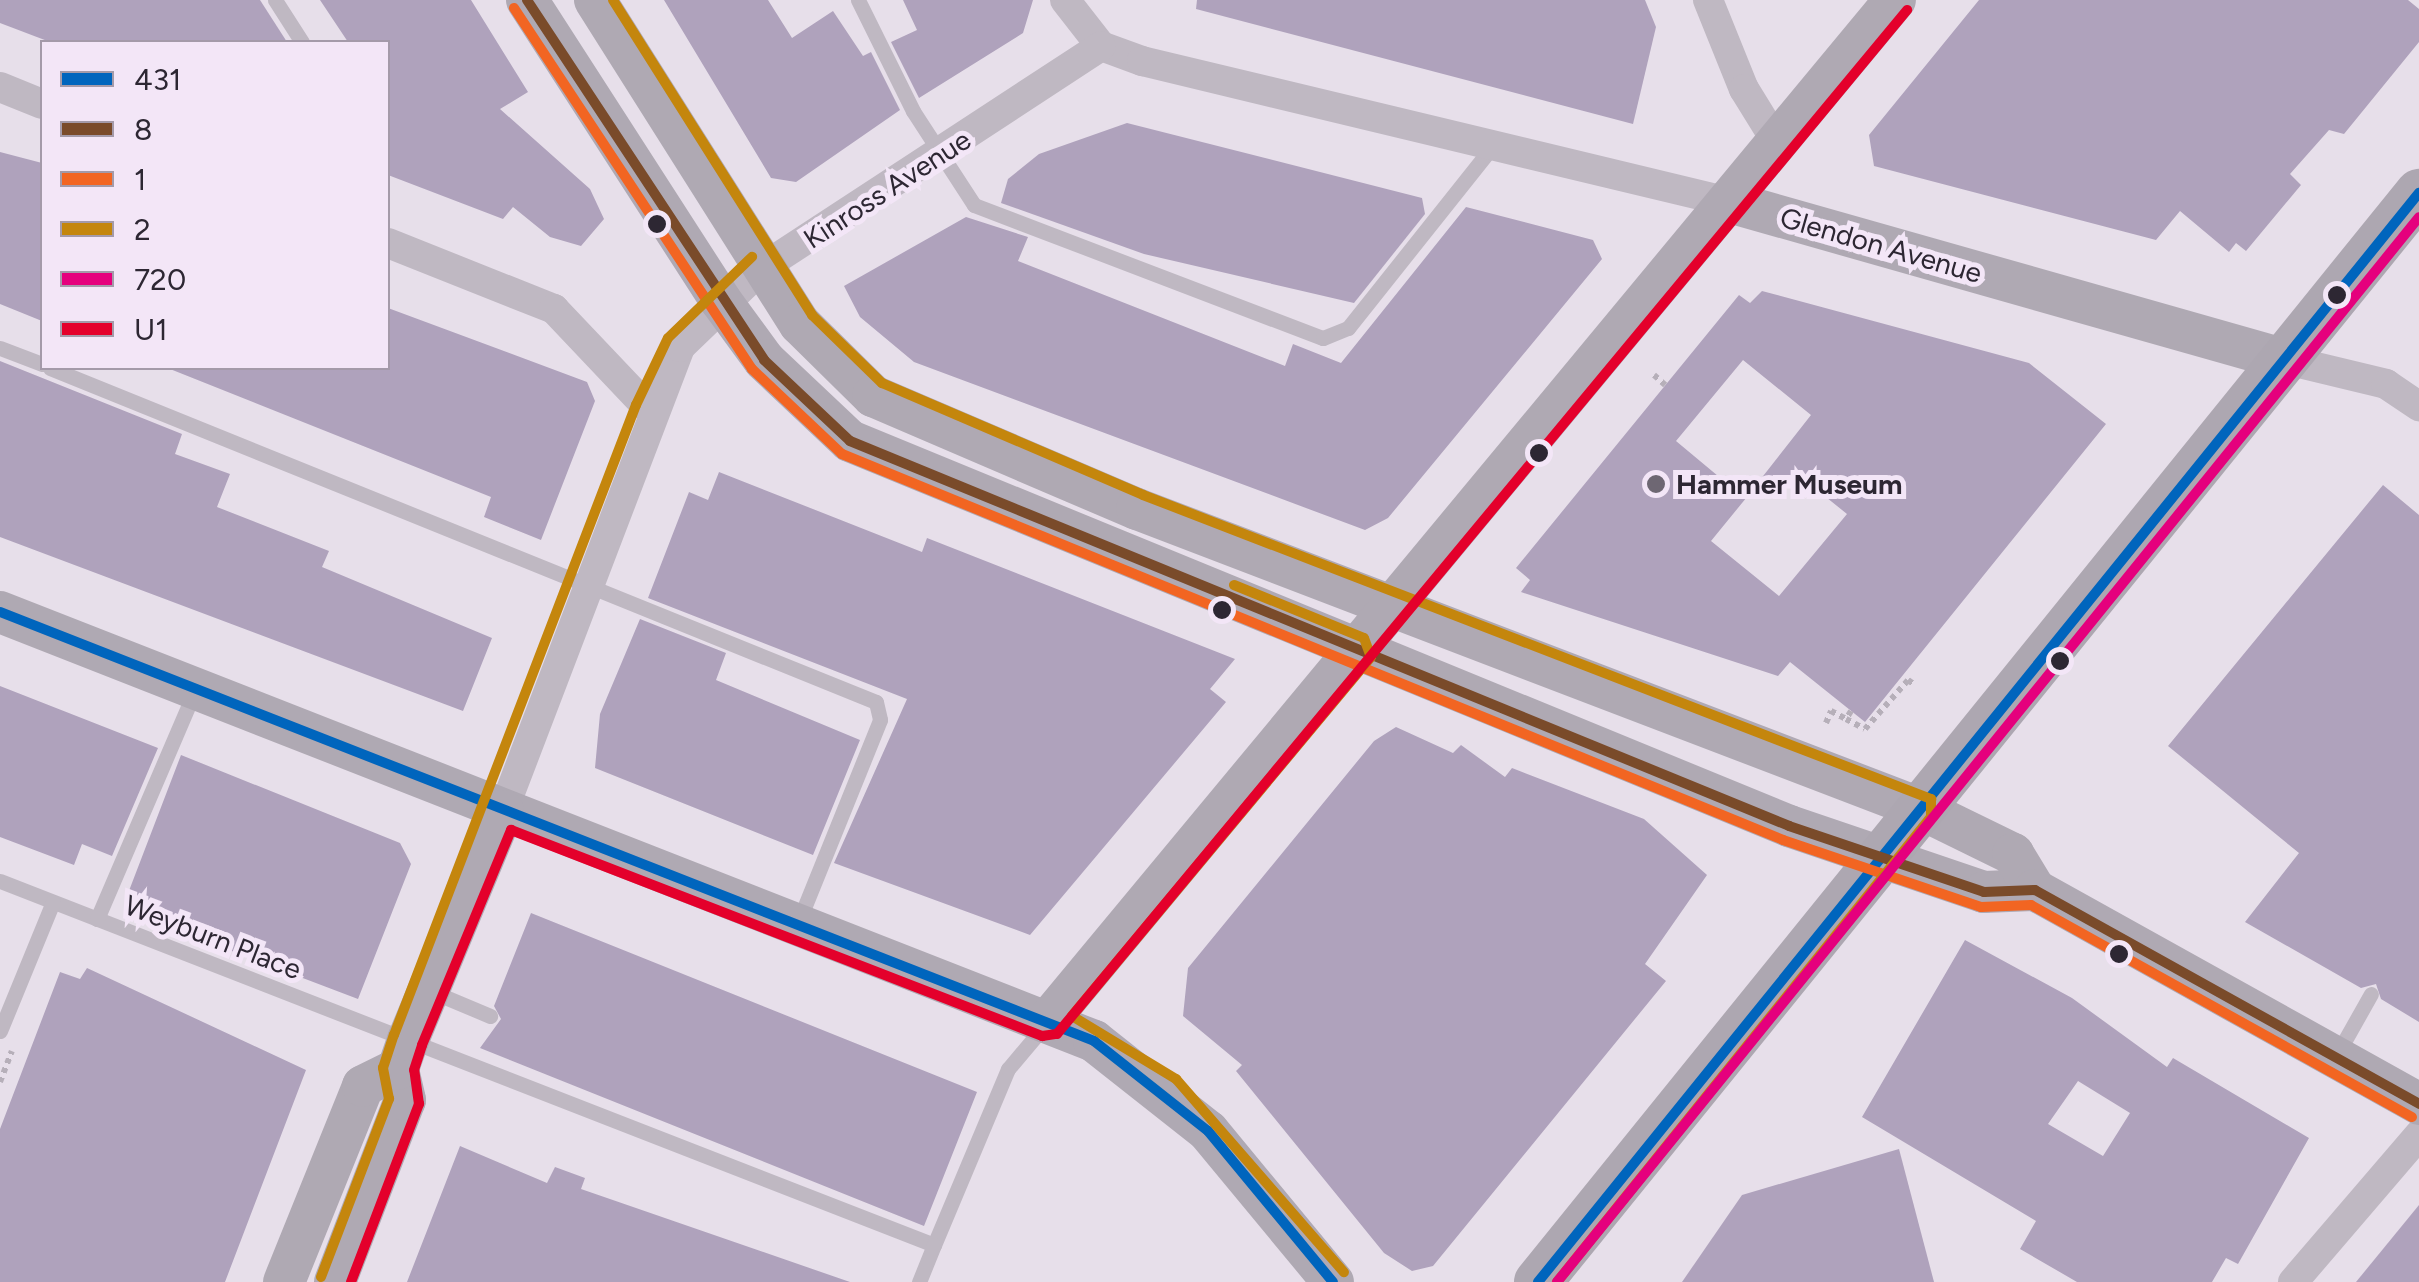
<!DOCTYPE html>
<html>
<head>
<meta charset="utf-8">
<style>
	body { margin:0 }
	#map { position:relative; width:2419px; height:1282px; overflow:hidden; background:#e7dfea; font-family:Figtree,sans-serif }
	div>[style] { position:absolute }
	.building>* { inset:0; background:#afa2bc }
	.path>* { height:6px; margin-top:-3px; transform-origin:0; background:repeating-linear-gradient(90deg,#b6afb9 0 5px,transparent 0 10px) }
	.lane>* { height:15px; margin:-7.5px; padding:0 7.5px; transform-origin:7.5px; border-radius:7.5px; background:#bfb8c2 }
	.street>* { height:30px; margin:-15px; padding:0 15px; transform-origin:15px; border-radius:15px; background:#bfb8c2 }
	.secondary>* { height:42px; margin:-21px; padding:0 21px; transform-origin:21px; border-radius:21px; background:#afa9b3 }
	.primary>* { height:48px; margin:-24px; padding:0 24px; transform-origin:24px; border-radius:24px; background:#ada7b1 }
	.bus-1>* { height:10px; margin:-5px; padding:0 5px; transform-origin:5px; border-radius:5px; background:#0065bd }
	.bus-2>* { height:10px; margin:-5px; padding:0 5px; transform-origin:5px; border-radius:5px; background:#7a4b2a }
	.bus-3>* { height:10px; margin:-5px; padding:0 5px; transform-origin:5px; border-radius:5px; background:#f26522 }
	.bus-4>* { height:10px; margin:-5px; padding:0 5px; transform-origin:5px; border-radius:5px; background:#c4860d }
	.bus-5>* { height:10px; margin:-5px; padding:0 5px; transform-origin:5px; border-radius:5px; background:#e5007d }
	.bus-6>* { height:10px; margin:-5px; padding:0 5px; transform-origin:5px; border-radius:5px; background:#e4002b }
	.dots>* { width:28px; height:28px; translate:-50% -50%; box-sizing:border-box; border:5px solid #f3e6f7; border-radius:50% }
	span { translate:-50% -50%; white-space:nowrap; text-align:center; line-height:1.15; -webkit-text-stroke:10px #f3e6f7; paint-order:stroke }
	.street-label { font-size:28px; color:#2d2733 }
	.poi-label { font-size:28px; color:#2d2733; font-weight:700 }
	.left { translate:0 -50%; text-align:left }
	.legend { position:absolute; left:40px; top:40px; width:350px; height:330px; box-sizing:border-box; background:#f3e6f7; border:2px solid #a49aa9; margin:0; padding:12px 18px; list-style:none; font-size:30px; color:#2d2733 }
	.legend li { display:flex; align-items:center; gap:20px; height:50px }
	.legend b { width:50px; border:2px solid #a49aa9 }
</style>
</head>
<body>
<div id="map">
	<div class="building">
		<div style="clip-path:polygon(0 0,260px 0,287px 42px,50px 42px,0 23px)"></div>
		<div style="clip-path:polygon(320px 0,471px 0,528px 92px,500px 109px,590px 189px,604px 219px,581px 246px,550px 237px,513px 207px,503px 219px,388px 175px,388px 42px,348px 42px)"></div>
		<div style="clip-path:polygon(664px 0,768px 0,792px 38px,833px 11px,863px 56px,871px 52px,900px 110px,796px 182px,771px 178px)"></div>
		<div style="clip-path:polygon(903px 0,1033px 0,1023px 33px,919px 98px,891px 42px,917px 30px)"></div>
		<div style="clip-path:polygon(1197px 0,1645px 0,1656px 27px,1633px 124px,1196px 9px)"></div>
		<div style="clip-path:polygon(1979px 0,2408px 0,2419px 9px,2419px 42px,2344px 134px,2329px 130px,2290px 174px,2301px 185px,2246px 251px,2236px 243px,2229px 252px,2180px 211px,2156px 240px,1874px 166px,1869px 135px)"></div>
		<div style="clip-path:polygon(1127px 123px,1422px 198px,1425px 214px,1354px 303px,1144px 254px,1001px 203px,1008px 179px,1039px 154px)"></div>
		<div style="clip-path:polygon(0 152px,42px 163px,42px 321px,0 304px)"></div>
		<div style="clip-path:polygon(1466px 207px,1593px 240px,1602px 259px,1388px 518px,1365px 530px,914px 362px,860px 317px,844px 286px,966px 217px,1028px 237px,1018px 261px,1285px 366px,1293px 344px,1341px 363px)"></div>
		<div style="clip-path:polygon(evenodd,1762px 291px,2029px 363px,2106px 424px,1865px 722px,1790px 662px,1778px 676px,1521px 592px,1530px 580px,1516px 568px,1739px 295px,1750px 303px,1762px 291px,1743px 360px,1811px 415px,1760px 480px,1730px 486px,1676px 441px,1743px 360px,1762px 291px,1760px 481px,1756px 487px,1806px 481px,1847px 514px,1779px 596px,1711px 541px,1760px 481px)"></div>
		<div style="clip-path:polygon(388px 308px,587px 382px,595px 401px,541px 540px,484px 517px,491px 497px,170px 369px,388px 368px)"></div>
		<div style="clip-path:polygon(0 361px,182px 434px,175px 454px,230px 474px,217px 507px,329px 551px,322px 567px,492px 638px,463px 711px,0 537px)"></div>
		<div style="clip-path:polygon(719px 472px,922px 552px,927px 538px,1235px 659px,1210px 689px,1226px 702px,1030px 935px,834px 863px,907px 699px,648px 598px,689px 492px,708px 500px)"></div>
		<div style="clip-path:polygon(2383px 485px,2419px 515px,2419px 1022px,2381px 999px,2376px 984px,2361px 988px,2245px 922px,2299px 853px,2168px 746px)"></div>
		<div style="clip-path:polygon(640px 619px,726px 653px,716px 680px,860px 740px,813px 855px,595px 768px,600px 714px)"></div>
		<div style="clip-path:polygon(0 686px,158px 748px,112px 856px,82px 844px,74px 865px,0 837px)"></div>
		<div style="clip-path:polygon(1396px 727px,1453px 753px,1461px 745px,1505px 777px,1512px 768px,1644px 819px,1707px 875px,1645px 964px,1666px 981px,1433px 1266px,1412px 1271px,1384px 1253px,1236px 1071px,1242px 1065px,1183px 1016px,1188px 968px,1374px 741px)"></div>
		<div style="clip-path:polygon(181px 755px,400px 843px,411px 864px,358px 999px,200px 939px,204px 927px,127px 896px)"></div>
		<div style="clip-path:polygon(531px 913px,977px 1092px,924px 1226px,480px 1048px,501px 1019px,494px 1006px)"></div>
		<div style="clip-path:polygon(evenodd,1965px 940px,2072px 998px,2167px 1067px,2173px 1058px,2309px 1138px,2238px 1264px,2226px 1258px,2212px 1282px,2077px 1282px,2020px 1249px,2036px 1221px,1862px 1117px,1965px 940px,2078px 1081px,2130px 1113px,2103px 1156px,2048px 1124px,2078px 1081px)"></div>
		<div style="clip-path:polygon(87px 968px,306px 1070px,225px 1282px,0 1282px,0 1129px,60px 972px,80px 979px)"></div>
		<div style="clip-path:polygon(460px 1146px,547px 1183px,555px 1167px,585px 1178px,581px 1189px,850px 1282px,407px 1282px)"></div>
		<div style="clip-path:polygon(1899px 1149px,1934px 1282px,1682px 1282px,1742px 1195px)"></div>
		<div style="clip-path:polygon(2419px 1205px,2419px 1282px,2356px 1282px)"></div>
	</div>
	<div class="path">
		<div style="left:1654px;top:375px;width:15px;rotate:42deg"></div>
		<div style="left:1851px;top:711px;width:9px;rotate:122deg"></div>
		<div style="left:1846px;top:719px;width:21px;rotate:28deg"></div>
		<div style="left:1865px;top:729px;width:65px;rotate:-48.7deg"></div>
		<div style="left:1908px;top:680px;width:9px;rotate:36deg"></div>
		<div style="left:1826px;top:723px;width:13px;rotate:-67deg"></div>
		<div style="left:1831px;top:711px;width:17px;rotate:28deg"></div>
		<div style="left:0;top:1082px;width:33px;rotate:-69deg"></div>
	</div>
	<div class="lane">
		<div style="left:275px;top:0;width:50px;rotate:57.3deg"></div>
		<div style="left:858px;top:0;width:124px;rotate:63.6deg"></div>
		<div style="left:913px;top:111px;width:112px;rotate:57deg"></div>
		<div style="left:974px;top:205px;width:373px;rotate:20.9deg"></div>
		<div style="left:1323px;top:338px;width:27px;rotate:-22deg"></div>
		<div style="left:1348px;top:328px;width:231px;rotate:-51.5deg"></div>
		<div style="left:0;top:348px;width:45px;rotate:20.9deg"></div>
		<div style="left:50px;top:368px;width:891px;rotate:22.02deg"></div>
		<div style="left:876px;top:702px;width:18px;rotate:77deg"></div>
		<div style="left:880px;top:720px;width:216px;rotate:112deg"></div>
		<div style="left:0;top:881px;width:1002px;rotate:21.29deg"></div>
		<div style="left:934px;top:1245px;width:191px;rotate:-67.2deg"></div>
		<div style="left:1008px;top:1069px;width:57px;rotate:-49.9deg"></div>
		<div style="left:97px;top:919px;width:246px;rotate:-66.8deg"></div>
		<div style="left:433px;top:992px;width:62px;rotate:22.8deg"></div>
		<div style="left:0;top:1031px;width:139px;rotate:-67.7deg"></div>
		<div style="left:2336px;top:1056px;width:71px;rotate:-60.6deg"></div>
		<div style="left:919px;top:1282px;width:40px;rotate:-68deg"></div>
	</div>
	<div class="street">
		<div style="left:1065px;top:0;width:58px;rotate:52deg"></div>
		<div style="left:1101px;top:46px;width:44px;rotate:20.1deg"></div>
		<div style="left:1142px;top:61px;width:608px;rotate:13.51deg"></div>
		<div style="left:1708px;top:0;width:96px;rotate:68deg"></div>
		<div style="left:1744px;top:89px;width:65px;rotate:58.3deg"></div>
		<div style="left:0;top:87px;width:45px;rotate:22deg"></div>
		<div style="left:388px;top:243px;width:179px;rotate:21.7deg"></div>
		<div style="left:554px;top:309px;width:139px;rotate:46.5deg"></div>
		<div style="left:2283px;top:359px;width:106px;rotate:13.6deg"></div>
		<div style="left:2386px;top:384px;width:40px;rotate:34deg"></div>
		<div style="left:503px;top:811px;width:497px;rotate:-69.1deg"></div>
		<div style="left:680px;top:347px;width:114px;rotate:-43.9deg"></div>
		<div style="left:762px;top:268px;width:405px;rotate:-33.2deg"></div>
		<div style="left:2293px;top:1282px;width:194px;rotate:-49.4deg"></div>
	</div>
	<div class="secondary">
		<div style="left:527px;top:0;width:358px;rotate:57.2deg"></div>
		<div style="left:721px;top:301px;width:73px;rotate:53.9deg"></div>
		<div style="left:764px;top:360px;width:118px;rotate:43.3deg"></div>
		<div style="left:850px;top:441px;width:1015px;rotate:22.29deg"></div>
		<div style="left:1789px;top:826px;width:206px;rotate:18.7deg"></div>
		<div style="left:1984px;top:892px;width:51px;rotate:-2.2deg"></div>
		<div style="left:595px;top:0;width:383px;rotate:57.7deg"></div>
		<div style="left:800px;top:324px;width:103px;rotate:44.6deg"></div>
		<div style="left:873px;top:396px;width:287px;rotate:23.2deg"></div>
		<div style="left:1137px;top:509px;width:837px;rotate:20.92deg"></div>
		<div style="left:1919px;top:808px;width:105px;rotate:26.1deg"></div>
		<div style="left:2013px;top:854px;width:42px;rotate:58.6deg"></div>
		<div style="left:2035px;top:890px;width:440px;rotate:29.1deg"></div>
		<div style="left:1733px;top:203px;width:572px;rotate:15.84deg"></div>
		<div style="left:0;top:612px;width:1175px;rotate:21.41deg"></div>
		<div style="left:1094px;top:1041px;width:145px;rotate:38.3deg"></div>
		<div style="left:1208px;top:1131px;width:196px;rotate:50.4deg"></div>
		<div style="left:1047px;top:1022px;width:1328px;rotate:-50.32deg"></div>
		<div style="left:284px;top:1282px;width:211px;rotate:-68deg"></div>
		<div style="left:363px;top:1086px;width:39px;rotate:-26deg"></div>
		<div style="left:335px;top:1282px;width:195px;rotate:-69deg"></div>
		<div style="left:405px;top:1100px;width:32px;rotate:-103deg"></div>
		<div style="left:398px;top:1069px;width:31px;rotate:-71deg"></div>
		<div style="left:408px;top:1040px;width:248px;rotate:-67.5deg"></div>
	</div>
	<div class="primary">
		<div style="left:1538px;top:1282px;width:1401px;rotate:-51.03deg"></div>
	</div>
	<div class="bus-1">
		<div style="left:0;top:612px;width:1175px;rotate:21.41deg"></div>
		<div style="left:1094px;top:1041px;width:145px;rotate:38.3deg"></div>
		<div style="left:1208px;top:1131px;width:196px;rotate:50.4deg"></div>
		<div style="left:1538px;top:1282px;width:1401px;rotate:-51.03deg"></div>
	</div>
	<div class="bus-2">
		<div style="left:527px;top:0;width:431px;rotate:56.6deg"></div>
		<div style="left:764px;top:360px;width:118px;rotate:43.3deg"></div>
		<div style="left:850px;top:441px;width:1015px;rotate:22.29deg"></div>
		<div style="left:1789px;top:826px;width:206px;rotate:18.7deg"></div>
		<div style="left:1984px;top:892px;width:51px;rotate:-2.2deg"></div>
		<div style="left:2035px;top:890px;width:440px;rotate:29.1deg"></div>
	</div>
	<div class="bus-3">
		<div style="left:514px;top:8px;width:432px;rotate:56.6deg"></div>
		<div style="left:752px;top:369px;width:124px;rotate:43.4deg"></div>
		<div style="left:842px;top:454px;width:1017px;rotate:22.3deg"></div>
		<div style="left:1783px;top:840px;width:209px;rotate:18.7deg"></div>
		<div style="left:1981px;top:907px;width:50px;rotate:-2.3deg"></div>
		<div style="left:2031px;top:905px;width:436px;rotate:29.1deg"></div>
	</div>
	<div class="bus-4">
		<div style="left:613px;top:0;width:373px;rotate:57.7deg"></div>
		<div style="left:812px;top:315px;width:98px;rotate:44.2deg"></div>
		<div style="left:882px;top:383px;width:284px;rotate:23.2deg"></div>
		<div style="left:1143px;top:495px;width:845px;rotate:21.1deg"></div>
		<div style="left:1931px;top:799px;width:18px;rotate:90deg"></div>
		<div style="left:1931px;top:817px;width:597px;rotate:128.81deg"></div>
		<div style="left:1234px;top:585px;width:140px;rotate:22.2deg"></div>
		<div style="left:1364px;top:638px;width:20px;rotate:70deg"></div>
		<div style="left:1371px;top:657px;width:467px;rotate:129.8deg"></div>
		<div style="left:1072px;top:1016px;width:122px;rotate:31.2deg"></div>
		<div style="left:1176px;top:1079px;width:256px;rotate:49deg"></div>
		<div style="left:321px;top:1277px;width:191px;rotate:-69.1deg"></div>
		<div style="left:389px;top:1099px;width:32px;rotate:-101deg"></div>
		<div style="left:383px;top:1068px;width:35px;rotate:-72deg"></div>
		<div style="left:394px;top:1035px;width:675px;rotate:-68.99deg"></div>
		<div style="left:636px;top:405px;width:74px;rotate:-64.5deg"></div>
		<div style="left:668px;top:338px;width:117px;rotate:-44deg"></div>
	</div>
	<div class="bus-5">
		<div style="left:1557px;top:1282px;width:1370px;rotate:-51.01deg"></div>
	</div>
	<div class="bus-6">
		<div style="left:351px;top:1282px;width:191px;rotate:-69.1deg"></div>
		<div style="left:419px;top:1104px;width:34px;rotate:-98deg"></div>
		<div style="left:414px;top:1070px;width:26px;rotate:-72deg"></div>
		<div style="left:422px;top:1045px;width:233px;rotate:-67.5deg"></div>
		<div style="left:511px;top:830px;width:570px;rotate:21.2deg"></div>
		<div style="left:1042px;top:1036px;width:15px;rotate:-8deg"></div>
		<div style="left:1057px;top:1034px;width:1331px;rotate:-50.3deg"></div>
	</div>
	<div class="dots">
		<div style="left:657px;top:224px;background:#2d2733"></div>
		<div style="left:2337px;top:295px;background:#2d2733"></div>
		<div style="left:1539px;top:453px;background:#2d2733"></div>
		<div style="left:1656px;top:484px;background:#6e6773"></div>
		<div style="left:1222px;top:610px;background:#2d2733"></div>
		<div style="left:2060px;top:661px;background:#2d2733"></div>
		<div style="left:2119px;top:954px;background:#2d2733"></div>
	</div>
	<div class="street-label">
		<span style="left:887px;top:189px;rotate:-33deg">Kinross Avenue</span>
		<span style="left:1881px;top:245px;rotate:16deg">Glendon Avenue</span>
		<span style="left:213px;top:937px;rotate:21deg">Weyburn Place</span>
	</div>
	<div class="poi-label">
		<span class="left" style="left:1676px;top:484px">Hammer Museum</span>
	</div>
	<ul class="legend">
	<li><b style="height:12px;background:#0065bd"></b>431</li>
	<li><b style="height:12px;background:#7a4b2a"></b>8</li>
	<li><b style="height:12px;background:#f26522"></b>1</li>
	<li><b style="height:12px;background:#c4860d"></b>2</li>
	<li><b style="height:12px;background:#e5007d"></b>720</li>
	<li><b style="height:12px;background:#e4002b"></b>U1</li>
	</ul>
</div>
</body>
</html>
